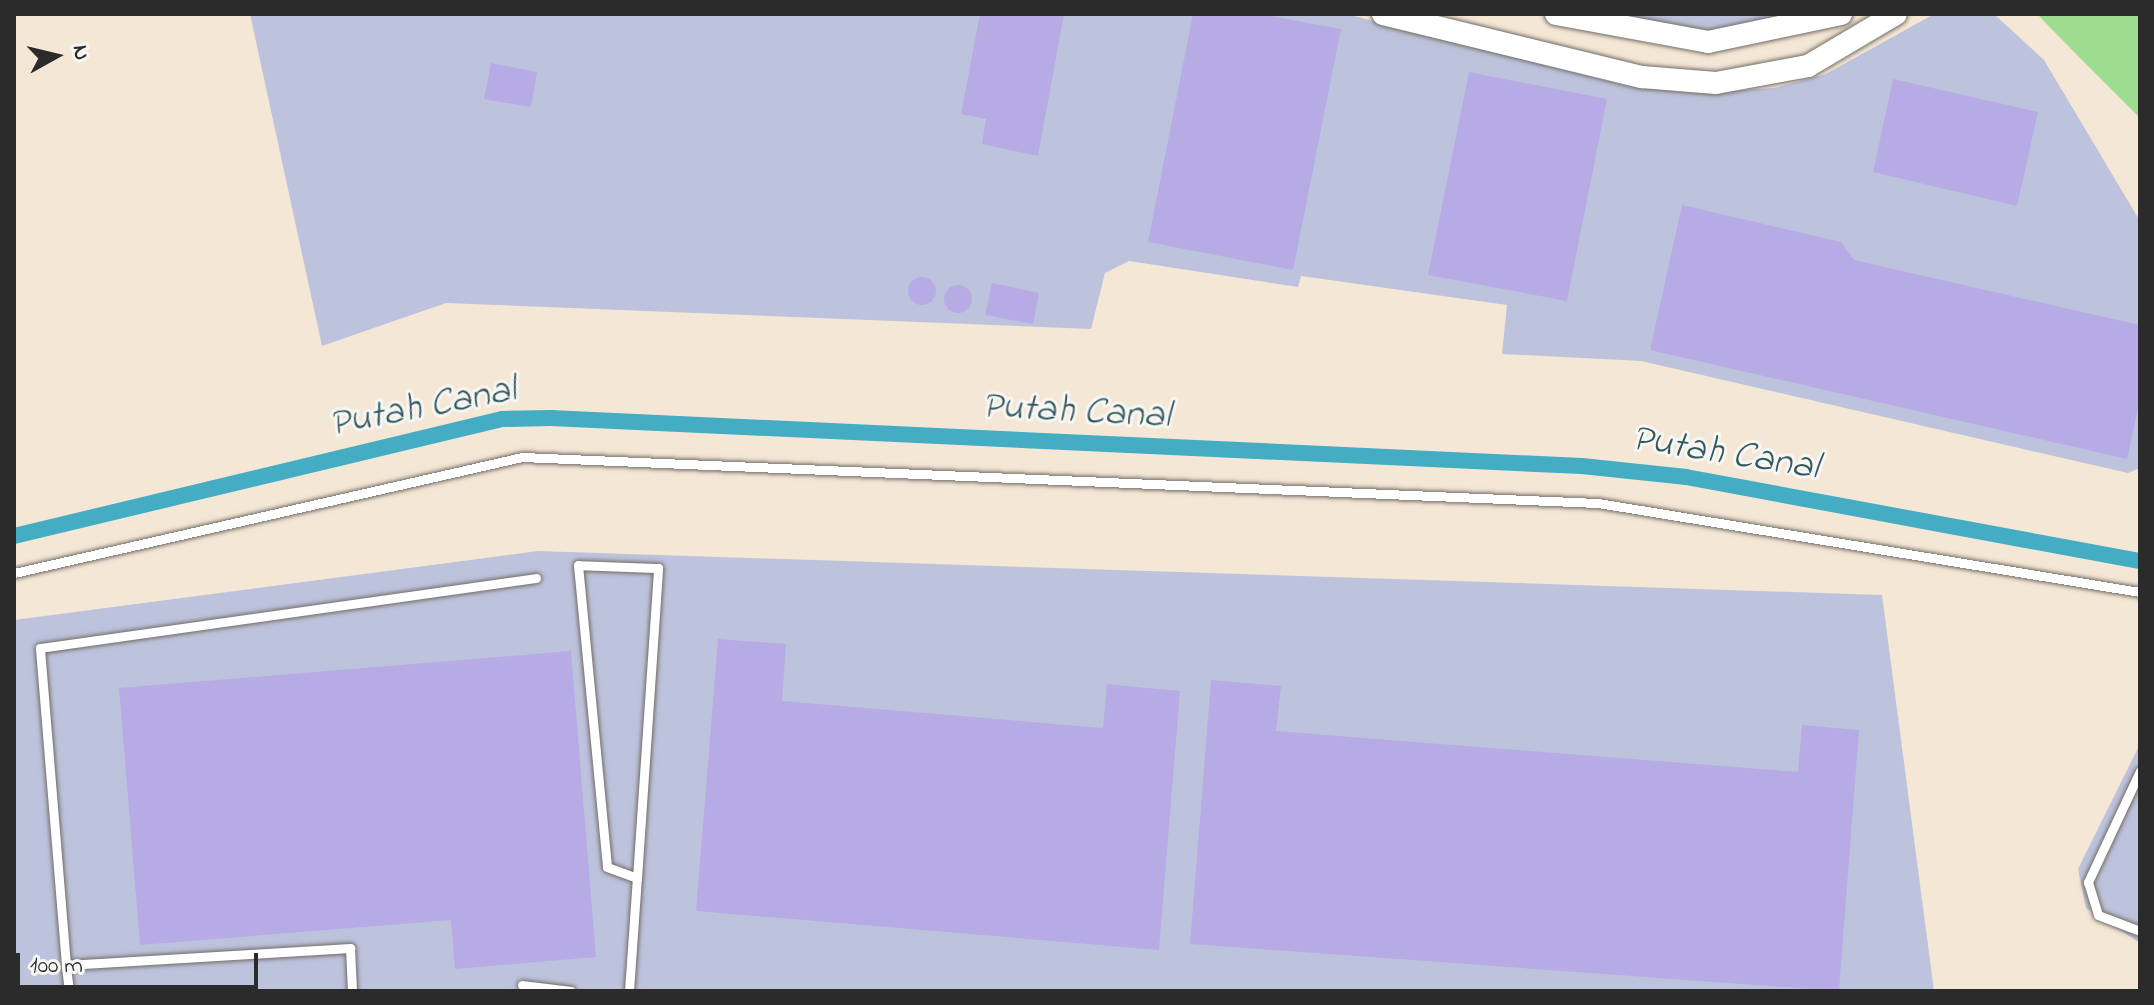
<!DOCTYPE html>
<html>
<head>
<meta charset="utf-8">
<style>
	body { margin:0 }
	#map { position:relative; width:2154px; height:1005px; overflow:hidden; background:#f5e7d6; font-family:"Indie Flower",sans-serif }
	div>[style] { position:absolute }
	.industrial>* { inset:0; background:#bec3dd }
	.green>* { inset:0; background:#9edc91 }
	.canal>* { height:16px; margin:-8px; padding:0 8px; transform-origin:8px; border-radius:8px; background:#44adc3 }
	.building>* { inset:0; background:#b7abe6 }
	.round { border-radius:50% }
	.roads { filter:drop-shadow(0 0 2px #726d67) drop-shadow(0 0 2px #726d67) }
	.service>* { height:9px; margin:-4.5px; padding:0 4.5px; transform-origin:4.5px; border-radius:4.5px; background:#fff }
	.tertiary>* { height:22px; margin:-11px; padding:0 11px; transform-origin:11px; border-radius:11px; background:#fff }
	span { translate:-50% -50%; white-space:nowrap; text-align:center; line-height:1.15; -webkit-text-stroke:6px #f6f6f2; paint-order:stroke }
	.water-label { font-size:38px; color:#345860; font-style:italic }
	.frame { position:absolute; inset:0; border:16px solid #2b2b2b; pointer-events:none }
	.north { position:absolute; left:16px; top:16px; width:80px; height:80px; -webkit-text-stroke:6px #f6f6f2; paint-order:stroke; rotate:82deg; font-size:22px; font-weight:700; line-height:32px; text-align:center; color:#2b2b2b }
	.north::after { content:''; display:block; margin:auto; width:28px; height:36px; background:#2b2b2b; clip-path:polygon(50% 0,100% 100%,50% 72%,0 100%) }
	.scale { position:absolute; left:16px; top:953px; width:242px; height:36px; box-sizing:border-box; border:4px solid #2b2b2b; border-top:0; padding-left:10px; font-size:24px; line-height:28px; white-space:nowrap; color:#2b2b2b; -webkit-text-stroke:6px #f6f6f2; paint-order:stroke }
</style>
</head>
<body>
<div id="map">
	<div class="industrial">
		<div style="clip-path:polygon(250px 14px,1346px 14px,1631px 87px,1691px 93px,1774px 88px,1826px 74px,1934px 14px,1994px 14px,2044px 60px,2140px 221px,2140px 468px,2128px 473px,1641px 361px,1502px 354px,1507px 305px,1301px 276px,1298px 287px,1129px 261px,1105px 273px,1091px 329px,446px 303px,322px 346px)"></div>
		<div style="clip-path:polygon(1583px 14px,1805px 14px,1722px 35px)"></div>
		<div style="clip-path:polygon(538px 551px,1882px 595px,1934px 991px,14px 991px,14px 620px)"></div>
		<div style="clip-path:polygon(2140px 744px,2140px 943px,2086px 908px,2078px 869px)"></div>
	</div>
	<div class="green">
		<div style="clip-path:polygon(2037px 14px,2140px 14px,2140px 118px,2078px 56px)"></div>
	</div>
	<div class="canal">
		<div style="left:14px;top:536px;width:502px;rotate:-13.48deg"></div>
		<div style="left:502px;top:419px;width:49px;rotate:-1.2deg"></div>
		<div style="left:551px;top:418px;width:1032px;rotate:2.67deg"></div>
		<div style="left:1582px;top:466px;width:105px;rotate:6deg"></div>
		<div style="left:1686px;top:477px;width:462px;rotate:10.5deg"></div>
	</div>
	<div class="building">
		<div style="clip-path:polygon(980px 14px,1064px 14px,1038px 156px,982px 144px,986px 119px,961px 114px)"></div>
		<div style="clip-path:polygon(1193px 14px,1261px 14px,1341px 29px,1293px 270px,1148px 242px)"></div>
		<div style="clip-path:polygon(491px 63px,537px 72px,531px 107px,484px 99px)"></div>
		<div style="clip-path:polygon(1469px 72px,1607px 99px,1567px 301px,1428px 275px)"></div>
		<div style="clip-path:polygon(1893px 79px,2038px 112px,2017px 206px,1873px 172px)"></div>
		<div style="clip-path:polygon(1682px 205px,1841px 242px,1854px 260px,2140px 325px,2140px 399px,2127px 459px,1650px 350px)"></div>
		<div class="round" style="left:908px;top:277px;width:28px;height:28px"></div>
		<div style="clip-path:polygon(992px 283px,1039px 293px,1033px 324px,985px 315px)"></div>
		<div class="round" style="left:944px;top:285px;width:28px;height:28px"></div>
		<div style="clip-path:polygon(718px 639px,786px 644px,782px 701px,1103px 728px,1107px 684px,1180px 691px,1159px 950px,696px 911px)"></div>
		<div style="clip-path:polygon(571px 651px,596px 957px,455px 969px,451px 920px,140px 945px,119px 688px)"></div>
		<div style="clip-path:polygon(1211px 680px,1281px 686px,1276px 731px,1798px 772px,1802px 725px,1859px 730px,1839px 991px,1190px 944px)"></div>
	</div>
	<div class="roads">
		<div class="service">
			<div style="left:14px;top:573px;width:521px;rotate:-12.86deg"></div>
			<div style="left:522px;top:457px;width:1077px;rotate:2.45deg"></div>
			<div style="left:1598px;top:503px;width:549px;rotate:9.33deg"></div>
			<div style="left:2140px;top:771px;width:123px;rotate:115.1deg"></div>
			<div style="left:2088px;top:882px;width:34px;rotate:73deg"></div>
			<div style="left:2098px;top:915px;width:45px;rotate:20.9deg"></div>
			<div style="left:66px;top:965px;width:318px;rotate:-94.7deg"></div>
			<div style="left:40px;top:648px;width:501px;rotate:-8.03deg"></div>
			<div style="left:522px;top:985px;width:49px;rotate:7deg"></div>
			<div style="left:69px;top:991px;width:26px;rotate:-97deg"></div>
			<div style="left:66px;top:965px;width:285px;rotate:-3.4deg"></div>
			<div style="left:350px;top:948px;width:43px;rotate:87.3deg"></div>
			<div style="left:629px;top:991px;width:113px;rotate:-86deg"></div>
			<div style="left:637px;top:878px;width:311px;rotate:-86.1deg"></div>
			<div style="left:658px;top:568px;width:80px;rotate:-177.9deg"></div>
			<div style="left:578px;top:565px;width:303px;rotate:84.5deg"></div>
			<div style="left:607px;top:867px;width:32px;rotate:20deg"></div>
		</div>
		<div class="tertiary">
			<div style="left:1383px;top:14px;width:267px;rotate:13.7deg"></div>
			<div style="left:1642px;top:77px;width:74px;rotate:4.6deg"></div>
			<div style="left:1716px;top:83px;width:94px;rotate:-10.5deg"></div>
			<div style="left:1808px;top:66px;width:102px;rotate:-30.6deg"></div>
			<div style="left:1556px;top:14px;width:155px;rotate:10.4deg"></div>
			<div style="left:1708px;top:42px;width:136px;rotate:-11.9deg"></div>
		</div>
	</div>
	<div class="water-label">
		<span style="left:423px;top:409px;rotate:-11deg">Putah Canal</span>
		<span style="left:1076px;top:413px;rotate:3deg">Putah Canal</span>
		<span style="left:1725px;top:455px;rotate:9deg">Putah Canal</span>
	</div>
	<div class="frame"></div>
	<div class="north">N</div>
	<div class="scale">100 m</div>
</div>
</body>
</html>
